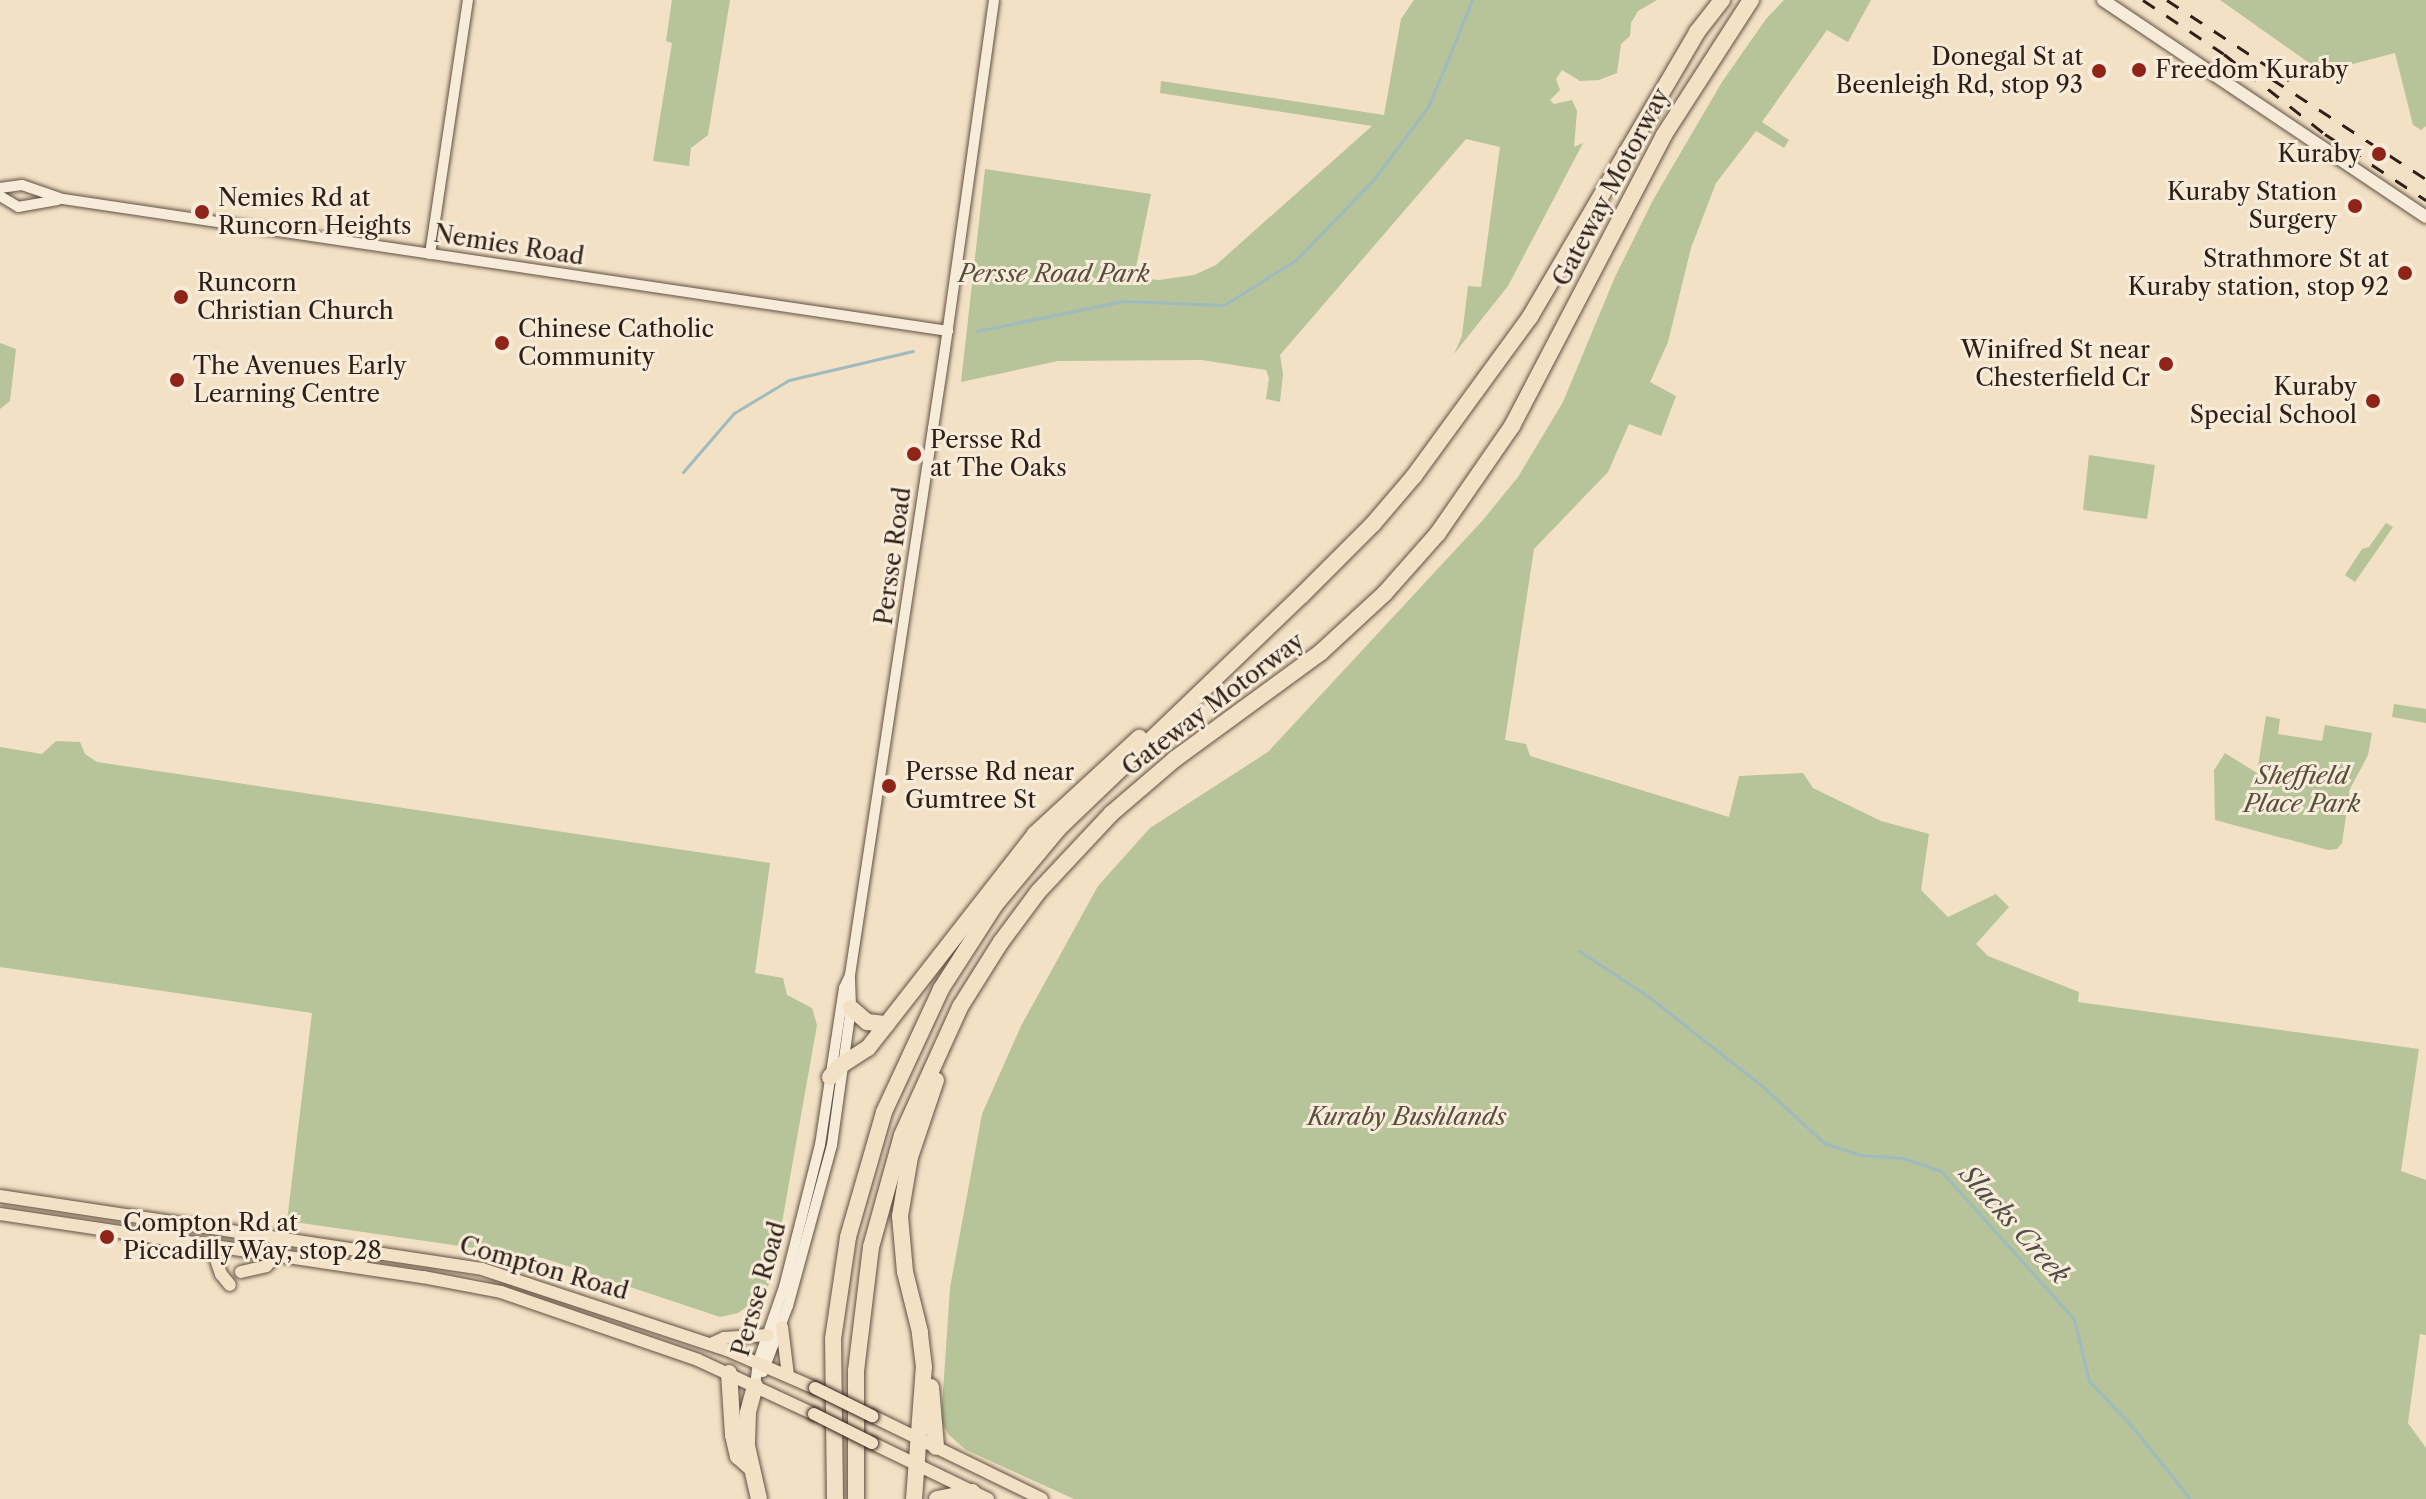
<!DOCTYPE html>
<html>
<head>
<meta charset="utf-8">
<style>
	body { margin:0 }
	#map { position:relative; width:2426px; height:1499px; overflow:hidden; background:#f2e1c5; font-family:"Libre Caslon Text",serif }
	div>[style] { position:absolute }
	.green>* { inset:0; background:#b7c398 }
	.stream>* { height:3px; margin:-1.5px; padding:0 1.5px; transform-origin:1.5px; border-radius:1.5px; background:#9fbbbe }
	.roads { filter:drop-shadow(0 0 2px #605043) drop-shadow(0 0 2px #605043) }
	.tertiary>* { height:10px; margin:-5px; padding:0 5px; transform-origin:5px; border-radius:5px; background:#f7ecd9 }
	.secondary>* { height:12px; margin:-6px; padding:0 6px; transform-origin:6px; border-radius:6px; background:#f7ecd9 }
	.primary>* { height:12px; margin:-6px; padding:0 6px; transform-origin:6px; border-radius:6px; background:#f2e1c5 }
	.motorway>* { height:16px; margin:-8px; padding:0 8px; transform-origin:8px; border-radius:8px; background:#f2e1c5 }
	.rail>* { height:3px; margin-top:-1.5px; transform-origin:0; background:repeating-linear-gradient(90deg,#2f1f18 0 14px,transparent 0 28px) }
	.bridges { filter:drop-shadow(0 0 2px #2f1f18) drop-shadow(0 0 2px #2f1f18) }
	.primary-bridge>* { height:12px; margin:-6px; padding:0 6px; transform-origin:6px; border-radius:6px; background:#f2e1c5 }
	.dots>* { width:22px; height:22px; translate:-50% -50%; box-sizing:border-box; border:4px solid #f7ecd9; border-radius:50% }
	span { translate:-50% -50%; white-space:nowrap; text-align:center; line-height:1.15; -webkit-text-stroke:6px #f7ecd9; paint-order:stroke }
	.poi-label { font-size:24px; color:#2f1f18 }
	.right { translate:-100% -50%; text-align:right }
	.left { translate:0 -50%; text-align:left }
	.street-label { font-size:24px; color:#2f1f18 }
	.park-label { font-size:24px; color:#58503e; font-style:italic }
	.water-label { font-size:26px; color:#514e4a; font-style:italic }
</style>
</head>
<body>
<div id="map">
	<div class="green">
		<div style="clip-path:polygon(672px 0,730px 0,708px 135px,691px 148px,689px 166px,653px 161px,672px 43px,666px 41px)"></div>
		<div style="clip-path:polygon(1414px 0,1657px 0,1638px 11px,1631px 23px,1630px 36px,1621px 44px,1617px 73px,1599px 80px,1580px 81px,1562px 70px,1556px 79px,1560px 90px,1550px 100px,1554px 104px,1572px 100px,1577px 111px,1574px 147px,1583px 143px,1508px 286px,1454px 354px,1462px 336px,1468px 286px,1481px 287px,1500px 147px,1466px 139px,1280px 355px,1283px 374px,1280px 402px,1266px 399px,1269px 378px,1266px 370px,1202px 360px,1058px 361px,961px 382px,985px 169px,1151px 194px,1134px 277px,1159px 280px,1194px 275px,1216px 265px,1372px 126px,1160px 93px,1161px 81px,1384px 115px,1401px 19px)"></div>
		<div style="clip-path:polygon(1784px 0,1871px 0,1848px 42px,1827px 30px,1762px 122px,1789px 140px,1784px 148px,1756px 131px,1716px 183px,1691px 248px,1668px 342px,1650px 382px,1676px 396px,1661px 436px,1629px 424px,1608px 472px,1534px 549px,1505px 740px,1526px 744px,1530px 756px,1729px 817px,1739px 776px,1803px 773px,1813px 788px,1881px 821px,1929px 834px,1921px 890px,1948px 917px,1996px 894px,2009px 907px,1976px 944px,1988px 956px,2079px 992px,2078px 1002px,2419px 1049px,2401px 1171px,2426px 1180px,2426px 1335px,2420px 1334px,2408px 1423px,2426px 1448px,2426px 1499px,1074px 1499px,966px 1450px,949px 1435px,941px 1421px,950px 1288px,982px 1114px,1021px 1026px,1098px 886px,1150px 828px,1268px 752px,1483px 520px,1518px 477px,1563px 402px,1615px 277px,1653px 200px,1722px 82px,1766px 19px)"></div>
		<div style="clip-path:polygon(2220px 0,2426px 0,2426px 126px,2421px 130px,2413px 125px,2395px 53px,2322px 72px)"></div>
		<div style="clip-path:polygon(0 343px,16px 349px,10px 401px,0 409px)"></div>
		<div style="clip-path:polygon(2089px 455px,2155px 465px,2147px 519px,2083px 510px)"></div>
		<div style="clip-path:polygon(2386px 523px,2393px 527px,2355px 582px,2345px 575px,2362px 549px,2369px 547px)"></div>
		<div style="clip-path:polygon(2394px 704px,2426px 709px,2426px 723px,2392px 717px)"></div>
		<div style="clip-path:polygon(2266px 716px,2280px 719px,2278px 734px,2322px 741px,2325px 725px,2372px 733px,2368px 755px,2350px 789px,2342px 843px,2337px 849px,2328px 850px,2215px 820px,2214px 770px,2225px 753px,2257px 773px)"></div>
		<div style="clip-path:polygon(56px 741px,80px 742px,85px 754px,97px 762px,770px 863px,755px 973px,783px 978px,787px 995px,812px 1008px,817px 1025px,772px 1279px,762px 1296px,738px 1313px,720px 1317px,543px 1258px,287px 1221px,312px 1013px,0 967px,0 747px,42px 754px)"></div>
	</div>
	<div class="stream">
		<div style="left:977px;top:331px;width:149px;rotate:-11.6deg"></div>
		<div style="left:1123px;top:301px;width:101px;rotate:2.3deg"></div>
		<div style="left:1224px;top:305px;width:85px;rotate:-32deg"></div>
		<div style="left:1296px;top:260px;width:114px;rotate:-46.1deg"></div>
		<div style="left:1375px;top:178px;width:91px;rotate:-53.5deg"></div>
		<div style="left:1429px;top:105px;width:113px;rotate:-67.7deg"></div>
		<div style="left:683px;top:472px;width:78px;rotate:-49.2deg"></div>
		<div style="left:734px;top:413px;width:64px;rotate:-31deg"></div>
		<div style="left:789px;top:380px;width:127px;rotate:-13.2deg"></div>
		<div style="left:1579px;top:951px;width:84px;rotate:33.3deg"></div>
		<div style="left:1649px;top:997px;width:142px;rotate:38.2deg"></div>
		<div style="left:1761px;top:1085px;width:86px;rotate:42.6deg"></div>
		<div style="left:1824px;top:1143px;width:39px;rotate:18deg"></div>
		<div style="left:1861px;top:1155px;width:42px;rotate:4.1deg"></div>
		<div style="left:1903px;top:1158px;width:40px;rotate:18.9deg"></div>
		<div style="left:1941px;top:1171px;width:199px;rotate:48.1deg"></div>
		<div style="left:2074px;top:1319px;width:64px;rotate:76.4deg"></div>
		<div style="left:2089px;top:1381px;width:59px;rotate:46.4deg"></div>
		<div style="left:2130px;top:1424px;width:96px;rotate:51.3deg"></div>
	</div>
	<div class="roads">
		<div class="tertiary">
			<div style="left:0;top:188px;width:22px;rotate:-8deg"></div>
			<div style="left:22px;top:185px;width:43px;rotate:18.9deg"></div>
			<div style="left:63px;top:199px;width:895px;rotate:8.48deg"></div>
			<div style="left:0;top:196px;width:21px;rotate:31deg"></div>
			<div style="left:18px;top:207px;width:40px;rotate:-10deg"></div>
			<div style="left:430px;top:254px;width:257px;rotate:-81.5deg"></div>
			<div style="left:763px;top:1372px;width:71px;rotate:-69.3deg"></div>
			<div style="left:788px;top:1306px;width:167px;rotate:-74.7deg"></div>
			<div style="left:832px;top:1145px;width:138px;rotate:-82.1deg"></div>
			<div style="left:851px;top:1008px;width:33px;rotate:-92deg"></div>
			<div style="left:755px;top:1386px;width:24px;rotate:-83deg"></div>
			<div style="left:758px;top:1362px;width:79px;rotate:-70.9deg"></div>
			<div style="left:784px;top:1287px;width:146px;rotate:-75.8deg"></div>
			<div style="left:820px;top:1145px;width:159px;rotate:-81.3deg"></div>
			<div style="left:844px;top:988px;width:14px;rotate:-65deg"></div>
			<div style="left:850px;top:975px;width:633px;rotate:-81.37deg"></div>
			<div style="left:945px;top:349px;width:352px;rotate:-82deg"></div>
		</div>
		<div class="secondary">
			<div style="left:2103px;top:0;width:389px;rotate:33.9deg"></div>
		</div>
		<div class="primary">
			<div style="left:0;top:1196px;width:487px;rotate:8.6deg"></div>
			<div style="left:482px;top:1269px;width:258px;rotate:18.3deg"></div>
			<div style="left:727px;top:1350px;width:96px;rotate:23.4deg"></div>
			<div style="left:0;top:1214px;width:428px;rotate:8.5deg"></div>
			<div style="left:423px;top:1277px;width:79px;rotate:10.9deg"></div>
			<div style="left:501px;top:1292px;width:208px;rotate:19deg"></div>
			<div style="left:698px;top:1360px;width:128px;rotate:25deg"></div>
			<div style="left:212px;top:1248px;width:28px;rotate:71deg"></div>
			<div style="left:221px;top:1274px;width:14px;rotate:51deg"></div>
			<div style="left:241px;top:1272px;width:26px;rotate:-13deg"></div>
			<div style="left:266px;top:1266px;width:13px;rotate:-45deg"></div>
			<div style="left:782px;top:1327px;width:48px;rotate:82.9deg"></div>
			<div style="left:711px;top:1344px;width:14px;rotate:-25deg"></div>
			<div style="left:724px;top:1338px;width:44px;rotate:-3.9deg"></div>
			<div style="left:872px;top:1416px;width:189px;rotate:26deg"></div>
			<div style="left:872px;top:1443px;width:129px;rotate:25.8deg"></div>
		</div>
		<div class="motorway">
			<div style="left:851px;top:1008px;width:21px;rotate:41deg"></div>
			<div style="left:867px;top:1022px;width:20px;rotate:6deg"></div>
			<div style="left:830px;top:1077px;width:15px;rotate:-48deg"></div>
			<div style="left:840px;top:1066px;width:33px;rotate:-33deg"></div>
			<div style="left:868px;top:1048px;width:271px;rotate:-52deg"></div>
			<div style="left:1035px;top:834px;width:142px;rotate:-42.7deg"></div>
			<div style="left:729px;top:1373px;width:62px;rotate:86.3deg"></div>
			<div style="left:733px;top:1435px;width:22px;rotate:77deg"></div>
			<div style="left:738px;top:1456px;width:15px;rotate:42deg"></div>
			<div style="left:755px;top:1386px;width:28px;rotate:105deg"></div>
			<div style="left:748px;top:1413px;width:33px;rotate:92deg"></div>
			<div style="left:747px;top:1446px;width:54px;rotate:77.2deg"></div>
			<div style="left:931px;top:1387px;width:60px;rotate:85.2deg"></div>
			<div style="left:835px;top:1499px;width:160px;rotate:-90.7deg"></div>
			<div style="left:833px;top:1339px;width:103px;rotate:-81.6deg"></div>
			<div style="left:848px;top:1237px;width:130px;rotate:-73.9deg"></div>
			<div style="left:884px;top:1112px;width:136px;rotate:-65.1deg"></div>
			<div style="left:941px;top:989px;width:100px;rotate:-57.3deg"></div>
			<div style="left:995px;top:905px;width:100px;rotate:-50.3deg"></div>
			<div style="left:1059px;top:828px;width:335px;rotate:-43.8deg"></div>
			<div style="left:1301px;top:596px;width:102px;rotate:-45deg"></div>
			<div style="left:1373px;top:524px;width:63px;rotate:-49.5deg"></div>
			<div style="left:1414px;top:476px;width:197px;rotate:-53.9deg"></div>
			<div style="left:1530px;top:317px;width:330px;rotate:-59.6deg"></div>
			<div style="left:1697px;top:32px;width:41px;rotate:-52deg"></div>
			<div style="left:856px;top:1499px;width:128px;rotate:-90deg"></div>
			<div style="left:856px;top:1371px;width:125px;rotate:-83.1deg"></div>
			<div style="left:871px;top:1247px;width:116px;rotate:-74.5deg"></div>
			<div style="left:902px;top:1135px;width:141px;rotate:-65.6deg"></div>
			<div style="left:960px;top:1007px;width:77px;rotate:-57.8deg"></div>
			<div style="left:1001px;top:942px;width:62px;rotate:-53.5deg"></div>
			<div style="left:1038px;top:892px;width:108px;rotate:-46.9deg"></div>
			<div style="left:1112px;top:813px;width:83px;rotate:-40.6deg"></div>
			<div style="left:1175px;top:759px;width:180px;rotate:-36.2deg"></div>
			<div style="left:1320px;top:653px;width:88px;rotate:-42.7deg"></div>
			<div style="left:1385px;top:593px;width:80px;rotate:-48.5deg"></div>
			<div style="left:1438px;top:533px;width:130px;rotate:-55.3deg"></div>
			<div style="left:1512px;top:426px;width:328px;rotate:-62.4deg"></div>
			<div style="left:1664px;top:135px;width:161px;rotate:-57.2deg"></div>
			<div style="left:914px;top:1499px;width:132px;rotate:-85.7deg"></div>
			<div style="left:924px;top:1367px;width:35px;rotate:-97deg"></div>
			<div style="left:920px;top:1332px;width:62px;rotate:-104deg"></div>
			<div style="left:905px;top:1272px;width:56px;rotate:-95.1deg"></div>
			<div style="left:900px;top:1216px;width:60px;rotate:-80.4deg"></div>
			<div style="left:910px;top:1157px;width:81px;rotate:-71.3deg"></div>
			<div style="left:937px;top:1499px;width:36px;rotate:-11deg"></div>
		</div>
	</div>
	<div class="rail">
		<div style="left:2143px;top:0;width:97px;rotate:33.7deg"></div>
		<div style="left:2224px;top:54px;width:129px;rotate:38.4deg"></div>
		<div style="left:2325px;top:134px;width:121px;rotate:33.2deg"></div>
		<div style="left:2167px;top:0;width:146px;rotate:33.3deg"></div>
		<div style="left:2272px;top:79px;width:184px;rotate:33deg"></div>
	</div>
	<div class="bridges">
		<div class="primary-bridge">
			<div style="left:815px;top:1388px;width:64px;rotate:26.2deg"></div>
			<div style="left:814px;top:1414px;width:65px;rotate:26.6deg"></div>
		</div>
	</div>
	<div class="dots">
		<div style="left:2139px;top:70px;background:#8f2418"></div>
		<div style="left:2099px;top:71px;background:#8f2418"></div>
		<div style="left:2379px;top:154px;background:#8f2418"></div>
		<div style="left:2355px;top:206px;background:#8f2418"></div>
		<div style="left:202px;top:212px;background:#8f2418"></div>
		<div style="left:2405px;top:273px;background:#8f2418"></div>
		<div style="left:181px;top:297px;background:#8f2418"></div>
		<div style="left:502px;top:343px;background:#8f2418"></div>
		<div style="left:2166px;top:364px;background:#8f2418"></div>
		<div style="left:177px;top:380px;background:#8f2418"></div>
		<div style="left:2373px;top:401px;background:#8f2418"></div>
		<div style="left:914px;top:454px;background:#8f2418"></div>
		<div style="left:889px;top:786px;background:#8f2418"></div>
		<div style="left:107px;top:1237px;background:#8f2418"></div>
	</div>
	<div class="poi-label">
		<span class="right" style="left:2083px;top:71px">Donegal St at<br>Beenleigh Rd, stop 93</span>
		<span class="left" style="left:2155px;top:70px">Freedom Kuraby</span>
		<span class="right" style="left:2361px;top:154px">Kuraby</span>
		<span class="right" style="left:2337px;top:206px">Kuraby Station<br>Surgery</span>
		<span class="left" style="left:218px;top:212px">Nemies Rd at<br>Runcorn Heights</span>
		<span class="right" style="left:2389px;top:273px">Strathmore St at<br>Kuraby station, stop 92</span>
		<span class="left" style="left:197px;top:297px">Runcorn<br>Christian Church</span>
		<span class="left" style="left:518px;top:343px">Chinese Catholic<br>Community</span>
		<span class="right" style="left:2150px;top:364px">Winifred St near<br>Chesterfield Cr</span>
		<span class="left" style="left:193px;top:380px">The Avenues Early<br>Learning Centre</span>
		<span class="right" style="left:2357px;top:401px">Kuraby<br>Special School</span>
		<span class="left" style="left:930px;top:454px">Persse Rd<br>at The Oaks</span>
		<span class="left" style="left:905px;top:786px">Persse Rd near<br>Gumtree St</span>
		<span class="left" style="left:123px;top:1237px">Compton Rd at<br>Piccadilly Way, stop 28</span>
	</div>
	<div class="street-label">
		<span style="left:1611px;top:187px;rotate:-62deg">Gateway Motorway</span>
		<span style="left:509px;top:245px;rotate:9deg">Nemies Road</span>
		<span style="left:893px;top:556px;rotate:-82deg">Persse Road</span>
		<span style="left:1213px;top:704px;rotate:-37deg">Gateway Motorway</span>
		<span style="left:544px;top:1268px;rotate:16deg">Compton Road</span>
		<span style="left:759px;top:1289px;rotate:-74deg">Persse Road</span>
	</div>
	<div class="park-label">
		<span style="left:1054px;top:274px">Persse Road Park</span>
		<span style="left:2302px;top:790px">Sheffield<br>Place Park</span>
		<span style="left:1407px;top:1117px">Kuraby Bushlands</span>
	</div>
	<div class="water-label">
		<span style="left:2014px;top:1225px;rotate:48deg">Slacks Creek</span>
	</div>
</div>
</body>
</html>
